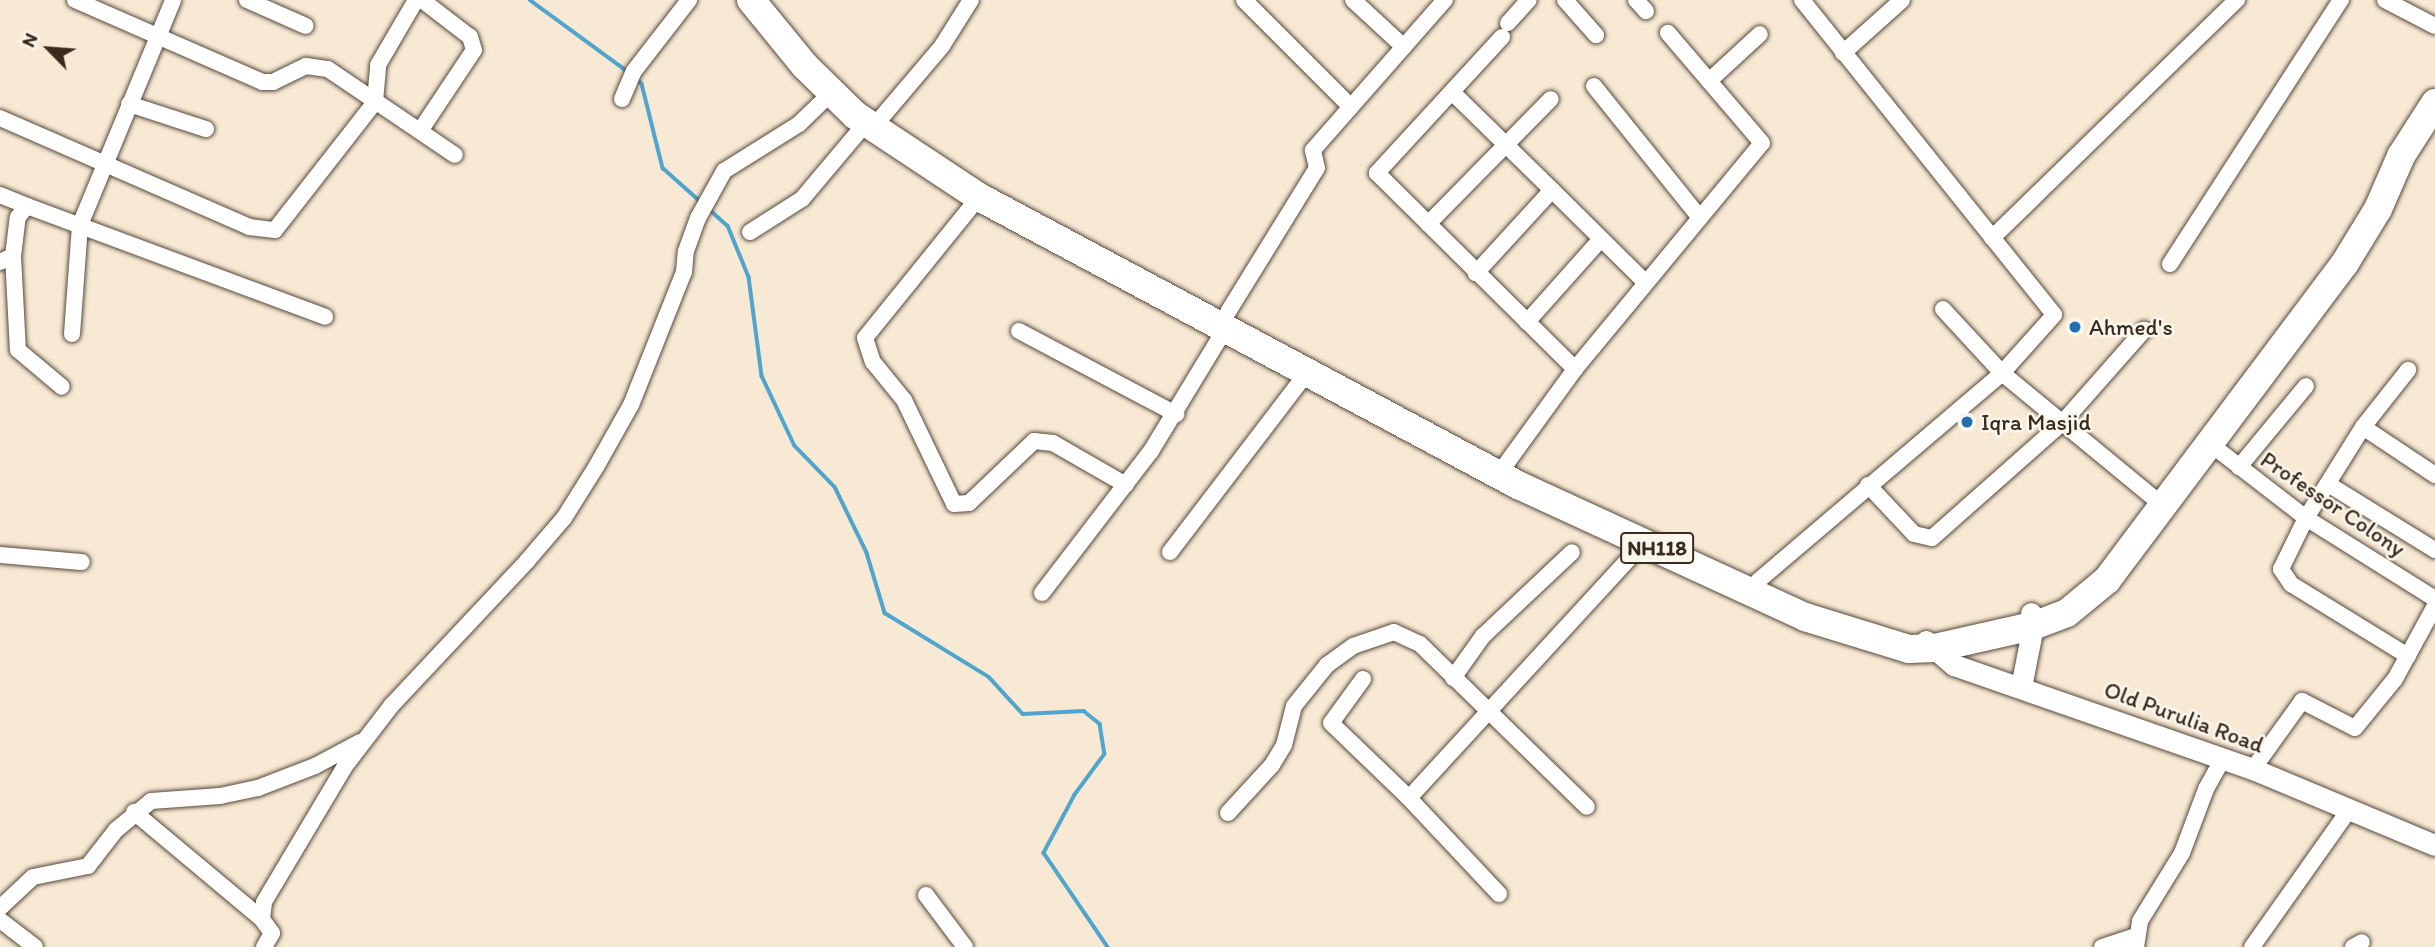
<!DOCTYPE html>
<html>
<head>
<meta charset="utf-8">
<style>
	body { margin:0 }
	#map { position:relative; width:2435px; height:947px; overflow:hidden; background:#f7e9d4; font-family:Itim,sans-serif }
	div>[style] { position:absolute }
	.stream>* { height:3.5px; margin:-1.75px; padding:0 1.75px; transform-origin:1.75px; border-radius:1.75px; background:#50a5cc }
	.roads { filter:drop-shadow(0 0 2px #574739) drop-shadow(0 0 2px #574739) }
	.street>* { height:16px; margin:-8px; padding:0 8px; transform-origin:8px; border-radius:8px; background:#fff }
	.secondary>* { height:21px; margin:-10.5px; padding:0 10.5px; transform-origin:10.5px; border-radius:10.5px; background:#fff }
	.highway>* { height:28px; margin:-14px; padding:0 14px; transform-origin:14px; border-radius:14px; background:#fff }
	.dots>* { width:19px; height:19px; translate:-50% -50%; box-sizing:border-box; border:4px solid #fbf7ec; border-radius:50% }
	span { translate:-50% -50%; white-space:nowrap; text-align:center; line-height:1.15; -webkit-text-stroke:5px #fbf7ec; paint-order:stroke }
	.shield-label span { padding:2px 5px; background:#fbf7ec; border:2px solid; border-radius:5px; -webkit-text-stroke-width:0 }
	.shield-label { font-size:21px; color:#3b2a1e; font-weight:700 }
	.poi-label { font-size:23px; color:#3b2a1e }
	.left { translate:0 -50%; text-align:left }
	.street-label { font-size:23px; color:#3b2a1e }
	.north { position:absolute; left:14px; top:14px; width:70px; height:70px; -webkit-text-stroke:5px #fbf7ec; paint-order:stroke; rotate:295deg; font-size:19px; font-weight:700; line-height:28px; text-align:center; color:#3b2a1e }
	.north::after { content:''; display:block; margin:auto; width:24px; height:32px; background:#3b2a1e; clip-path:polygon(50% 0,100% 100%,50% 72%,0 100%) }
</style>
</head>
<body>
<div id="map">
	<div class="stream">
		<div style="left:530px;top:0;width:120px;rotate:36.2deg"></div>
		<div style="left:636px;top:78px;width:8px;rotate:45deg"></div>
		<div style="left:642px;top:84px;width:87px;rotate:76deg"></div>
		<div style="left:663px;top:168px;width:51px;rotate:41.8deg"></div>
		<div style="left:709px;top:209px;width:25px;rotate:42deg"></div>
		<div style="left:728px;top:226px;width:55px;rotate:67.6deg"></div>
		<div style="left:749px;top:277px;width:100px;rotate:82.5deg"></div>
		<div style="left:762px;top:376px;width:77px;rotate:64.8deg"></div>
		<div style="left:795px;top:446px;width:57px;rotate:45.7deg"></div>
		<div style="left:835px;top:487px;width:73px;rotate:64.1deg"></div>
		<div style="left:867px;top:553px;width:63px;rotate:73.3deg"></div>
		<div style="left:885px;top:613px;width:122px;rotate:31.6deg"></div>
		<div style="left:989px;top:677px;width:50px;rotate:47.4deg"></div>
		<div style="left:1023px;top:714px;width:61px;rotate:-2.8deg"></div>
		<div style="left:1084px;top:711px;width:21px;rotate:39deg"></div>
		<div style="left:1100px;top:724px;width:30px;rotate:81deg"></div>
		<div style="left:1105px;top:754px;width:51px;rotate:126.2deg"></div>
		<div style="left:1075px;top:795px;width:66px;rotate:118.1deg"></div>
		<div style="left:1044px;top:853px;width:114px;rotate:55.8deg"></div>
	</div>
	<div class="roads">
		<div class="street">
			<div style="left:75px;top:0;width:205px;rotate:23.6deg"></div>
			<div style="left:263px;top:82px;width:10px"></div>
			<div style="left:273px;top:82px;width:37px;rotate:-26deg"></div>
			<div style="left:306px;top:66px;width:22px;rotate:8deg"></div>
			<div style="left:328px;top:69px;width:153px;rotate:34.1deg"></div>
			<div style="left:247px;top:0;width:64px;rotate:23.8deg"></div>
			<div style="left:1244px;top:0;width:151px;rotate:45deg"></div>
			<div style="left:1353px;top:0;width:69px;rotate:42.7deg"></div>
			<div style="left:1565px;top:0;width:47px;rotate:48.5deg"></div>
			<div style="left:1636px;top:0;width:15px;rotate:48deg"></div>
			<div style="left:1802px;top:0;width:403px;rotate:51.3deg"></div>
			<div style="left:2054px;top:315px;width:78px;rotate:131.9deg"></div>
			<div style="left:2002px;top:373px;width:87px;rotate:-132.7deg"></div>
			<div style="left:2385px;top:0;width:56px;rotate:27.5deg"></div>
			<div style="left:1508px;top:23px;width:31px;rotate:-48deg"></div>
			<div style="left:1502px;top:37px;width:185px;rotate:132.6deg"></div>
			<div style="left:1377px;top:173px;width:279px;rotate:44.7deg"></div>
			<div style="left:1843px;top:53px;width:79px;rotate:-41.9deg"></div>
			<div style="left:1709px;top:81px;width:69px;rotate:-42.7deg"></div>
			<div style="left:1594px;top:86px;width:169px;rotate:51.2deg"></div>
			<div style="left:1452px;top:92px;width:140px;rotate:44.4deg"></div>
			<div style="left:1552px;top:190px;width:113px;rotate:132.5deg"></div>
			<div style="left:622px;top:99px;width:30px;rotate:-67deg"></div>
			<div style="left:634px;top:71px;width:90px;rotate:-52.2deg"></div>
			<div style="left:129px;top:104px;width:81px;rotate:18deg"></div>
			<div style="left:0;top:118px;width:272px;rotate:23.6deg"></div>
			<div style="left:249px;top:227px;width:26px;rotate:7deg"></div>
			<div style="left:275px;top:230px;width:162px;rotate:-52deg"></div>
			<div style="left:375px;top:102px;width:37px;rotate:-85deg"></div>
			<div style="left:378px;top:65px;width:75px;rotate:-59.7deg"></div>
			<div style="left:881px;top:118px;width:94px;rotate:-49.7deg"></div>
			<div style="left:942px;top:46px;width:54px;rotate:-57.8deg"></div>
			<div style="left:420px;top:131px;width:97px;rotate:-56.3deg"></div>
			<div style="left:474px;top:50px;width:14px;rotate:-107deg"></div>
			<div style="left:470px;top:37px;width:61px;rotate:-142.4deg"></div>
			<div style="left:1552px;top:190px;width:132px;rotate:44.7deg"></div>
			<div style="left:0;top:195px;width:29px;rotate:22deg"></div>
			<div style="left:979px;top:197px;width:181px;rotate:129deg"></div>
			<div style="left:865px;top:338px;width:25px;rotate:72deg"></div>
			<div style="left:873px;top:362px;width:49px;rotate:50.8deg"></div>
			<div style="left:904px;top:400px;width:115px;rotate:64.3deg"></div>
			<div style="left:954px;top:504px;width:15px;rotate:-4deg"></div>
			<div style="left:969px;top:503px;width:90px;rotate:-43.6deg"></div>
			<div style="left:1034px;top:441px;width:19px;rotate:6deg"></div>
			<div style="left:1053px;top:443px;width:84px;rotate:29.9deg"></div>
			<div style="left:1428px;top:224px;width:175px;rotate:-45.5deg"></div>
			<div style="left:750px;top:232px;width:62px;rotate:-32.4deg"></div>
			<div style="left:802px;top:199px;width:99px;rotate:-49.9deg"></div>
			<div style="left:1992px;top:238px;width:342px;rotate:-44.2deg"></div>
			<div style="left:13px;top:256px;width:94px;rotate:87deg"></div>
			<div style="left:18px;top:350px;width:57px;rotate:40.1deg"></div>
			<div style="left:0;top:262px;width:14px;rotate:-25deg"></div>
			<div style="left:13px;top:256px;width:39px;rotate:-83deg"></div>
			<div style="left:18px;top:217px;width:14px;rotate:-51deg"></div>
			<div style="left:27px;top:206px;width:318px;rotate:20.4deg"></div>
			<div style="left:2170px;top:264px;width:315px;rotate:-57.1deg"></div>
			<div style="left:1228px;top:312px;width:169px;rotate:-58.3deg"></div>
			<div style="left:1317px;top:168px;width:18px;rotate:-103deg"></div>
			<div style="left:1313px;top:150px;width:200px;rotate:-48.7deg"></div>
			<div style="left:1527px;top:322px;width:111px;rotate:-48.3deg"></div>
			<div style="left:1019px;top:331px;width:178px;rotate:27.9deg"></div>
			<div style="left:72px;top:334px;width:109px;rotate:-85.8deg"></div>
			<div style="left:80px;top:225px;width:243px;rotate:-67.5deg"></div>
			<div style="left:2363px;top:427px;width:87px;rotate:33.7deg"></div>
			<div style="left:2209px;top:443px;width:123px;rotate:37.7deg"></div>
			<div style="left:2306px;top:518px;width:152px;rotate:32.1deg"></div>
			<div style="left:1506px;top:464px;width:117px;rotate:-54deg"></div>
			<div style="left:1575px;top:369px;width:293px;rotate:-50.4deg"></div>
			<div style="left:1762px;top:143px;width:145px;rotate:-130.5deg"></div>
			<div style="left:2239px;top:467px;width:105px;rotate:-50.4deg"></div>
			<div style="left:2328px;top:484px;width:126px;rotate:31.7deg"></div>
			<div style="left:1868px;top:485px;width:67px;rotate:46.8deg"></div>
			<div style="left:1914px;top:534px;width:18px;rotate:13deg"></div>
			<div style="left:1932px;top:538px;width:175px;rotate:-41.5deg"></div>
			<div style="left:2063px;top:422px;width:123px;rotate:-48.6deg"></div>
			<div style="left:1170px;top:552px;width:229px;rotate:-52.6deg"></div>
			<div style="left:0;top:555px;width:82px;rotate:4.9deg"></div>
			<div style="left:1758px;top:581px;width:321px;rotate:-40.4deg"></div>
			<div style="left:2002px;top:373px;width:198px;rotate:39.5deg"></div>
			<div style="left:1042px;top:593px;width:179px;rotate:-52.5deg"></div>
			<div style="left:1151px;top:451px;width:146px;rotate:-58.7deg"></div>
			<div style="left:2408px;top:656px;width:137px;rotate:-148.4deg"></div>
			<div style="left:2291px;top:584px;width:18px;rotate:-124deg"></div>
			<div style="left:2281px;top:569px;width:57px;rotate:-63.9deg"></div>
			<div style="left:2306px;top:518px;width:107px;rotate:-57.9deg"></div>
			<div style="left:2363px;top:427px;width:73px;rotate:-51.7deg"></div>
			<div style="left:1453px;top:678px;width:52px;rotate:-54.5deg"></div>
			<div style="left:1483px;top:636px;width:122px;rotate:-43.3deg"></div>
			<div style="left:1363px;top:679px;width:54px;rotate:126deg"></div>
			<div style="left:1331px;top:723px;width:108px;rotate:43.9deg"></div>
			<div style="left:2253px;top:769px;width:84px;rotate:-54.2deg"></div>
			<div style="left:2302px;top:701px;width:59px;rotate:27deg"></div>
			<div style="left:2355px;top:728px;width:63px;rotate:-50.8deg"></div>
			<div style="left:2395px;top:679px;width:83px;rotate:-61.3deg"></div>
			<div style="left:134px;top:812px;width:167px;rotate:39.9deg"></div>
			<div style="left:1228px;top:813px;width:65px;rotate:-47.5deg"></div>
			<div style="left:1272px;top:765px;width:23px;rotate:-59deg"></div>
			<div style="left:1284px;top:745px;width:40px;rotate:-75.6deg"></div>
			<div style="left:1294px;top:706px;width:53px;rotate:-51.2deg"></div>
			<div style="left:1327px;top:665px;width:32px;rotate:-36deg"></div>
			<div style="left:1353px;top:646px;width:43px;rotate:-18.9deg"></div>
			<div style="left:1394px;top:632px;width:29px;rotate:25deg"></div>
			<div style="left:1420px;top:644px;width:233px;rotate:44.3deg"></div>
			<div style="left:1499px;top:894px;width:132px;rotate:-133.2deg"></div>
			<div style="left:1409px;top:798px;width:348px;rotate:-47.4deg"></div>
			<div style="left:926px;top:895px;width:65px;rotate:53.1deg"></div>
			<div style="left:0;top:908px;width:45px;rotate:-43.2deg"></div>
			<div style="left:33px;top:877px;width:56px;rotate:-11.3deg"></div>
			<div style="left:88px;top:866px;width:46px;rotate:-52.1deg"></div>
			<div style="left:116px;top:830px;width:45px;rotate:-39.6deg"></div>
			<div style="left:151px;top:801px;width:69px;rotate:-4.1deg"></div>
			<div style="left:220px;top:796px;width:39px;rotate:-12deg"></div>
			<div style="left:258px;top:788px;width:61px;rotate:-21.1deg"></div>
			<div style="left:315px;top:766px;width:51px;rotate:-28.1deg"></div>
			<div style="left:0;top:920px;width:44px;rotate:37.6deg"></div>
			<div style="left:264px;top:947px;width:16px;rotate:-60deg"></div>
			<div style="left:272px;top:933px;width:17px;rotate:-126deg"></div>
			<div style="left:262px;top:919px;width:17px;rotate:-83deg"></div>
			<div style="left:264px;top:902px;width:158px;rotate:-59.2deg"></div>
			<div style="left:345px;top:766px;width:77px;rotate:-52.4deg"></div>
			<div style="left:392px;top:705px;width:197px;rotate:-46.8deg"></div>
			<div style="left:527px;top:561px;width:57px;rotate:-49.3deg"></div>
			<div style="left:564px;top:518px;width:60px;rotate:-57.9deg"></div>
			<div style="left:596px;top:467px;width:71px;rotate:-60.6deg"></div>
			<div style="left:631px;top:405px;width:143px;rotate:-68.3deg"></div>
			<div style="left:684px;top:272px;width:21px;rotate:-85deg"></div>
			<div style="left:686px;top:251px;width:35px;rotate:-70deg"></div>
			<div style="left:698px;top:218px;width:54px;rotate:-61deg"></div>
			<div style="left:724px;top:171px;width:89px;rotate:-32.1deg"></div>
			<div style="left:799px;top:124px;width:45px;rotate:-44.1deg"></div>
			<div style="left:2102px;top:947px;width:36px;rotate:-18deg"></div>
			<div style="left:2136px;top:947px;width:26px;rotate:-81deg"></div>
			<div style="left:2140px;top:921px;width:80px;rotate:-58.3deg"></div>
			<div style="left:2182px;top:853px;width:68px;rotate:-69.4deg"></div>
			<div style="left:2206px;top:789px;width:35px;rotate:-61deg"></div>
			<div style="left:2252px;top:947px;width:168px;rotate:-54.7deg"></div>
			<div style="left:2353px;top:947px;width:10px;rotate:-29deg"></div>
		</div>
		<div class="secondary">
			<div style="left:1926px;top:641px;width:37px;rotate:41deg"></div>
			<div style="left:1954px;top:665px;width:317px;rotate:19.2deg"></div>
			<div style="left:2253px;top:769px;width:197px;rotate:22.7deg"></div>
			<div style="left:2021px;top:687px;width:62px;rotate:-78.9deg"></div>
			<div style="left:2033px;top:626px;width:13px;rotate:-99deg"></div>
		</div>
		<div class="highway">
			<div style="left:751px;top:0;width:85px;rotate:50.7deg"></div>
			<div style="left:805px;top:66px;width:70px;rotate:44.4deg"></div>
			<div style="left:855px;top:115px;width:149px;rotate:33.5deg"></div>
			<div style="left:979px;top:197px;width:611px;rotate:28.12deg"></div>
			<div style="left:1518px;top:485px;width:316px;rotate:24.7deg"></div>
			<div style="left:1805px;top:617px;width:109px;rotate:17.1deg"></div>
			<div style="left:1909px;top:649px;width:26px;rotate:-2deg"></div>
			<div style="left:1935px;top:648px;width:100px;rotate:-12.7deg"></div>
			<div style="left:2033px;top:626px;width:36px;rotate:-21deg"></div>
			<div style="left:2067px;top:613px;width:52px;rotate:-39.5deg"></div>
			<div style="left:2107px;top:580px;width:396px;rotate:-53.1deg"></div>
			<div style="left:2345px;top:263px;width:63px;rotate:-58.6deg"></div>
			<div style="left:2378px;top:209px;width:58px;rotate:-66.5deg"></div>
			<div style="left:2401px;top:156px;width:63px;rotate:-57.3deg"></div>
		</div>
	</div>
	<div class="dots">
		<div style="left:2075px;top:327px;background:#1f6fb2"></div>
		<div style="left:1967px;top:422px;background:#1f6fb2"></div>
	</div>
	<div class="shield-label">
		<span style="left:1657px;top:548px">NH118</span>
	</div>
	<div class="poi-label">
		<span class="left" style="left:2089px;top:327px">Ahmed's</span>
		<span class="left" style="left:1981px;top:422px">Iqra Masjid</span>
	</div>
	<div class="street-label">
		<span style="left:2333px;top:504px;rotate:34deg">Professor Colony</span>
		<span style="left:2184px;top:717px;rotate:20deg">Old Purulia Road</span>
	</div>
	<div class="north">N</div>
</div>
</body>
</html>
